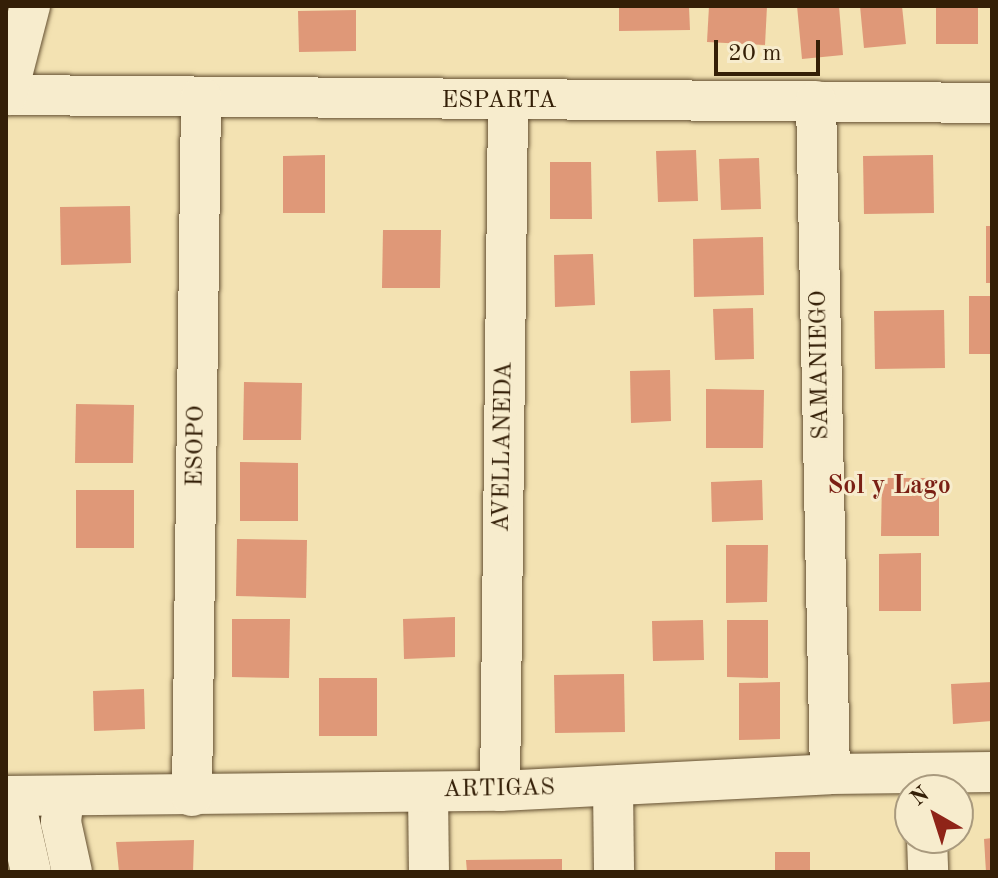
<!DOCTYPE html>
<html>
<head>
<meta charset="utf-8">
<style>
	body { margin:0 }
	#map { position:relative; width:998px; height:878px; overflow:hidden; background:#f3e2b2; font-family:"Old Standard TT",serif }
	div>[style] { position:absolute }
	.building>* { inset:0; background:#df9878 }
	.roads { filter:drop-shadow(0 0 2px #645032) drop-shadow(0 0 2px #645032) }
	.street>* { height:40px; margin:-20px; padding:0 20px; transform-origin:20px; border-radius:20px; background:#f7eccd }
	span { translate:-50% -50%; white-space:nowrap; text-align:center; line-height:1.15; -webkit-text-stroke:6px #f7eccd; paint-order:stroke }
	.street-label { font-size:24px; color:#341f07 }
	.neighbourhood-label { font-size:26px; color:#7a1f14; font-weight:700 }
	.frame { position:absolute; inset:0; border:8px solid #341f07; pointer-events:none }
	.north { position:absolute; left:894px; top:774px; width:80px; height:80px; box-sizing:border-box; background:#f7eccd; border:2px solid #a99a7e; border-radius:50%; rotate:321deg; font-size:22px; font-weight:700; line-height:32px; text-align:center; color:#341f07 }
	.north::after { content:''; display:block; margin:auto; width:28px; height:36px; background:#8f2418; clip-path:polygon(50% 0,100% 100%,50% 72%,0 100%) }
	.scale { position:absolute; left:714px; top:40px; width:106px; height:36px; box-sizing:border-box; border:4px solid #341f07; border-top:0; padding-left:10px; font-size:24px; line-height:28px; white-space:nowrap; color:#341f07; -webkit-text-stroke:6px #f7eccd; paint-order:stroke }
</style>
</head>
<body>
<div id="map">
	<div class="building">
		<div style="clip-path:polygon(619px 6px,689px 6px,690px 30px,619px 31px)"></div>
		<div style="clip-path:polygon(709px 6px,767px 6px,765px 45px,707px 42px)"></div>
		<div style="clip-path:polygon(797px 6px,839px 6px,843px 55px,802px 59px)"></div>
		<div style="clip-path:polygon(860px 6px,902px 6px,906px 44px,864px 48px)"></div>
		<div style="clip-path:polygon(936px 6px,978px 6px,978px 44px,936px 44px)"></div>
		<div style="clip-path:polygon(356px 10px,356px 51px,299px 52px,298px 11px)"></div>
		<div style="clip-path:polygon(696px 150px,698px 201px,658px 202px,656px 151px)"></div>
		<div style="clip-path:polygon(325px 155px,325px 213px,283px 213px,283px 156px)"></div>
		<div style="clip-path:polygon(933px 155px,934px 213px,864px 214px,863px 156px)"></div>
		<div style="clip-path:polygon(759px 158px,761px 209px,721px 210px,719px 159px)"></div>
		<div style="clip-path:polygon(550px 162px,591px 162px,592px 219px,550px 219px)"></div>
		<div style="clip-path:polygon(130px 206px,131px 263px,61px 265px,60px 207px)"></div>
		<div style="clip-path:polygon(986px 226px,992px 226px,992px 283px,986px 283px)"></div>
		<div style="clip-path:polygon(383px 230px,441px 230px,440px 288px,382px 288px)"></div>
		<div style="clip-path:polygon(763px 237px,764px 295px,694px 297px,693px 239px)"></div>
		<div style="clip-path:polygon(593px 254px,595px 305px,555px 307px,554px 255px)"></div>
		<div style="clip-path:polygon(969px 296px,992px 296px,992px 354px,969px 354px)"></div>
		<div style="clip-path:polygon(753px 308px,754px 359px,715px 360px,713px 309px)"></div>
		<div style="clip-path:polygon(944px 310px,945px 368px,875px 369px,874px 311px)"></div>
		<div style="clip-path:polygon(670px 370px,671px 421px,631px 423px,630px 371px)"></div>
		<div style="clip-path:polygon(244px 382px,302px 383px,301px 440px,243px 440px)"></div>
		<div style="clip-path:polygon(706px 389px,764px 390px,763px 448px,706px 448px)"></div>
		<div style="clip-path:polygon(76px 404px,134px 405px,133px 463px,75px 463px)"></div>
		<div style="clip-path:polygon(240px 462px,298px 463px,298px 521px,240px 521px)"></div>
		<div style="clip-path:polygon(882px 478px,939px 478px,939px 536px,881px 536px)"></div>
		<div style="clip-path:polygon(762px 480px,763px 520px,712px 522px,711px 482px)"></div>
		<div style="clip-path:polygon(76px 490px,134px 490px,134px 548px,76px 548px)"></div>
		<div style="clip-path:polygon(237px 539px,307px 540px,306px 598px,236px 596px)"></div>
		<div style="clip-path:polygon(726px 545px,768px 545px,767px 602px,726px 603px)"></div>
		<div style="clip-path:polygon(921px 553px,921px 611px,879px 611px,879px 554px)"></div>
		<div style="clip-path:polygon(455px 617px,455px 657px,404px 659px,403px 619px)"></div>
		<div style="clip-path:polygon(232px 619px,290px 619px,289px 678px,232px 677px)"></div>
		<div style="clip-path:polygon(703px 620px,704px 660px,653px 661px,652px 621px)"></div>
		<div style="clip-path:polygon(727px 620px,768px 620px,768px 678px,727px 677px)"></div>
		<div style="clip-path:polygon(624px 674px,625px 732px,555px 733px,554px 675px)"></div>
		<div style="clip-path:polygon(319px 678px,377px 678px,377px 736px,319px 736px)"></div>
		<div style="clip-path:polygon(780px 682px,780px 739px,739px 740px,739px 683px)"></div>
		<div style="clip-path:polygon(992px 682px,992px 721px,953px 724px,951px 684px)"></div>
		<div style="clip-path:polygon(144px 689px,145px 729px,94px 731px,93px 691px)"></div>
		<div style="clip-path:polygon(992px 838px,992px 872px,986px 872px,984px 839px)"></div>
		<div style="clip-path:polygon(194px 840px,193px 872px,119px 872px,116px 842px)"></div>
		<div style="clip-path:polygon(775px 852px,810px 852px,810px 872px,775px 872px)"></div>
		<div style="clip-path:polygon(562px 859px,562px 872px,467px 872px,466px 860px)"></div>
	</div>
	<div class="roads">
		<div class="street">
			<div style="left:6px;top:95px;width:986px;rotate:0.46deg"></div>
			<div style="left:7px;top:95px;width:92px;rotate:-75.5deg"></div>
			<div style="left:816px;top:101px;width:673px;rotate:88.81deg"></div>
			<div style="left:613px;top:787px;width:85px;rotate:89.3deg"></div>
			<div style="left:500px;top:791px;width:688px;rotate:-89.33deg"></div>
			<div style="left:428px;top:792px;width:80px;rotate:89.3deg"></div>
			<div style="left:6px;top:796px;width:494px;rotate:-0.6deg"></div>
			<div style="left:500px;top:791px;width:330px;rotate:-2.9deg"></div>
			<div style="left:830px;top:774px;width:162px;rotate:-0.7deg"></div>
			<div style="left:192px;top:796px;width:699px;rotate:-89.26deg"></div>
			<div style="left:14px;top:797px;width:77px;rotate:77.2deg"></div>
			<div style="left:64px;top:797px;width:25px;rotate:97deg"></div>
			<div style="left:61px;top:822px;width:51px;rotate:77.6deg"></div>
			<div style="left:927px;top:838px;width:34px;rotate:88deg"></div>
		</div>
	</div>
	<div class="street-label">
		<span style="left:499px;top:102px">ESPARTA</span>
		<span style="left:821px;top:365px;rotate:-91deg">SAMANIEGO</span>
		<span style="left:197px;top:446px;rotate:-89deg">ESOPO</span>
		<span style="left:504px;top:447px;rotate:-89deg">AVELLANEDA</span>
		<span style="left:499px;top:790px;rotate:-1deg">ARTIGAS</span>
	</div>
	<div class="neighbourhood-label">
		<span style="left:889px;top:487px">Sol y Lago</span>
	</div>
	<div class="frame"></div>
	<div class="north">N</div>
	<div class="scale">20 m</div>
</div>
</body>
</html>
